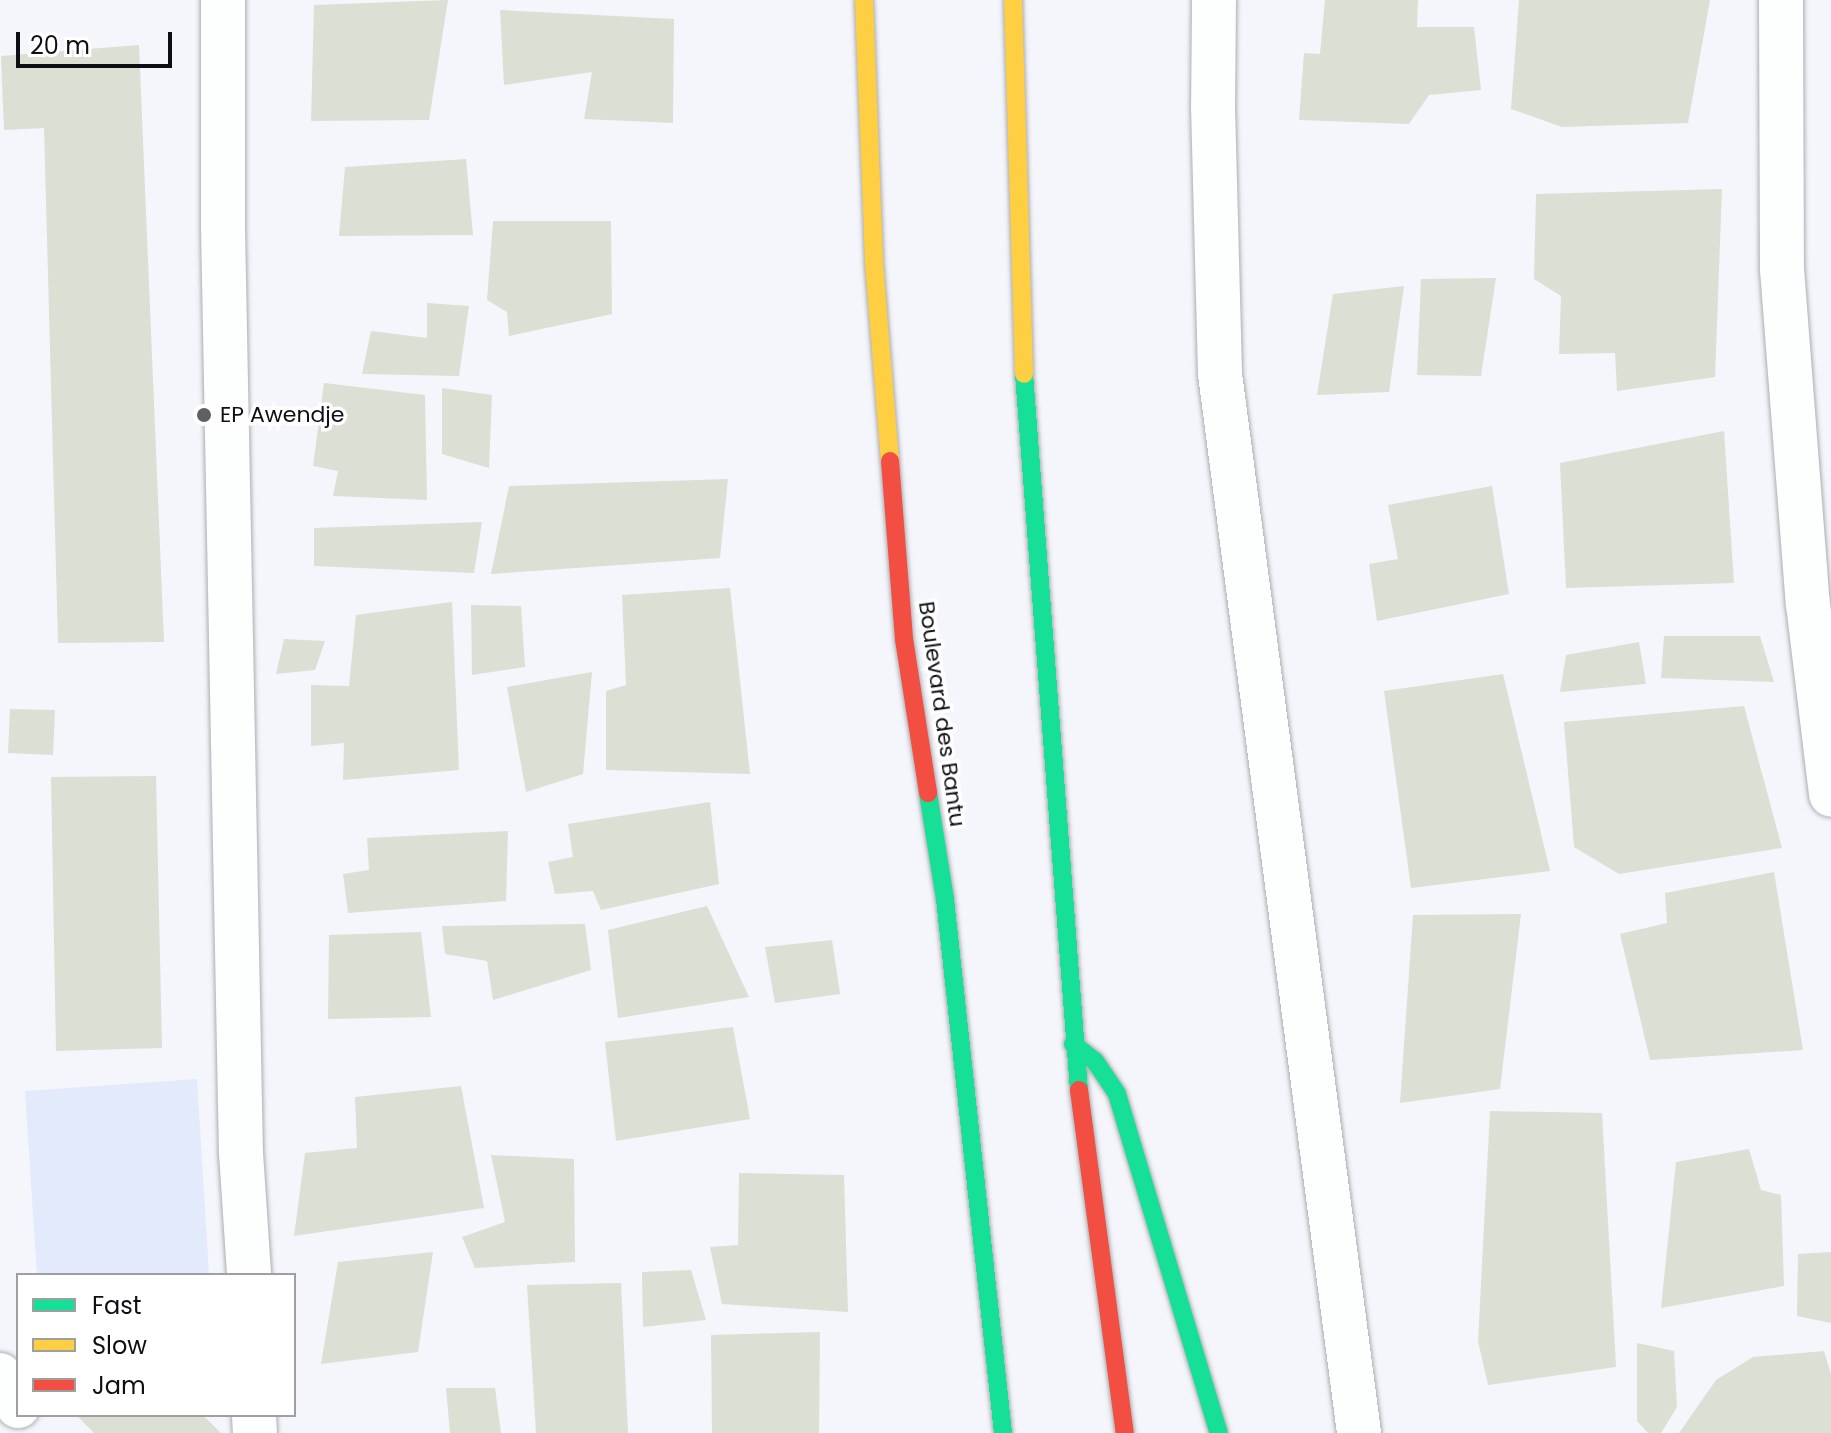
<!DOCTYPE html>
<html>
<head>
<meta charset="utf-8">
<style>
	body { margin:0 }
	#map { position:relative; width:1831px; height:1433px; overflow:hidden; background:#f4f6fb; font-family:Poppins,sans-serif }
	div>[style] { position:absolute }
	.green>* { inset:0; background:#e2eafc }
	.building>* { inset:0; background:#dcdfd3 }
	.roads { filter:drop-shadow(0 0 2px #adaeb2) drop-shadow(0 0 2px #adaeb2) }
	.street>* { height:44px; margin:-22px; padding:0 22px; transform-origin:22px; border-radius:22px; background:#fdfefe }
	.fast>* { height:18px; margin:-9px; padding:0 9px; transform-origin:9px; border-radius:9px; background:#16e098 }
	.slow>* { height:18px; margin:-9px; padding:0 9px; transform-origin:9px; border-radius:9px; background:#ffcf43 }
	.jam>* { height:18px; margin:-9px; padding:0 9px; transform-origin:9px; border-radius:9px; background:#f24e42 }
	.dots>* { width:22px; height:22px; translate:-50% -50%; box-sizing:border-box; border:4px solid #fff; border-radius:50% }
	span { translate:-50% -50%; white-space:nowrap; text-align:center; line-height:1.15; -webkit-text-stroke:7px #fff; paint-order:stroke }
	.poi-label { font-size:22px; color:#0d0f12 }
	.left { translate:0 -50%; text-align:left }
	.street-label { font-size:22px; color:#0d0f12 }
	.legend { position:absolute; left:16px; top:1273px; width:280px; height:144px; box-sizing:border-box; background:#fff; border:2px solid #9e9fa0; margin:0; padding:10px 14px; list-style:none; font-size:24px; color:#0d0f12 }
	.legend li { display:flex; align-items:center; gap:16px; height:40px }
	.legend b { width:40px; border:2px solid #9e9fa0 }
	.scale { position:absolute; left:16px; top:32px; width:156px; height:36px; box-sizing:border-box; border:4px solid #0d0f12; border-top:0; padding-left:10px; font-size:24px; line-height:28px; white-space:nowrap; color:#0d0f12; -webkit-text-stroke:6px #fff; paint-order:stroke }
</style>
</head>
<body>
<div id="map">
	<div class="green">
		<div style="clip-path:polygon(197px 1079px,209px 1275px,37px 1275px,25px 1091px)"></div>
	</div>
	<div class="building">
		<div style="clip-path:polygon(448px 0,429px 120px,311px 121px,314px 5px)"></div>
		<div style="clip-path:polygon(1325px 0,1418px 0,1417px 27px,1474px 27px,1481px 90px,1429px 95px,1409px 124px,1299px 120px,1304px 53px,1320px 54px)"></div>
		<div style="clip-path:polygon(1519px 0,1710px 0,1688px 123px,1562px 127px,1511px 109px)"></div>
		<div style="clip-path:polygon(500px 10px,674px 19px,673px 123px,584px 119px,592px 72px,504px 85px)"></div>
		<div style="clip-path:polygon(139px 45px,164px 642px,58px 643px,44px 128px,4px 130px,1px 56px)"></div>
		<div style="clip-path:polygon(466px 159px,473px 235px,339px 236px,345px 167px)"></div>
		<div style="clip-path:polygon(1722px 189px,1715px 377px,1617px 391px,1615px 353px,1559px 354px,1561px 296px,1534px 279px,1536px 194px)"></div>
		<div style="clip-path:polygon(493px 221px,611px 221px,612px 314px,509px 336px,507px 312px,487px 300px)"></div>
		<div style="clip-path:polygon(1496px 278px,1481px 376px,1417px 375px,1421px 279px)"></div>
		<div style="clip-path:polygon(1404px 286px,1389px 392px,1317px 395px,1333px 294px)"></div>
		<div style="clip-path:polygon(427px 303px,469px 306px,459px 376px,362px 374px,371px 331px,427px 338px)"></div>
		<div style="clip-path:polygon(324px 383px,425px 395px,427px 500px,333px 496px,338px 471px,313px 466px)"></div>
		<div style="clip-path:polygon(442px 388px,492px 395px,489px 468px,442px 454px)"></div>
		<div style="clip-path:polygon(1724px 431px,1734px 583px,1566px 588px,1560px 463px)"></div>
		<div style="clip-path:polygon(728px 479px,720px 558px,491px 574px,509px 486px)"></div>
		<div style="clip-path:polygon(1492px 486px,1509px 594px,1377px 621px,1369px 564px,1398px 559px,1388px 505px)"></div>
		<div style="clip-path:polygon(482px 522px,474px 573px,314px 566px,314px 528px)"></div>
		<div style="clip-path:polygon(730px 588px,750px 774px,606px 770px,606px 691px,626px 685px,622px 595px)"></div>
		<div style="clip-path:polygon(452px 602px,459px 770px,343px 780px,344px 743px,311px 746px,311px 685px,349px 686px,356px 615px)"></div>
		<div style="clip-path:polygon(471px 605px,521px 606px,525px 667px,472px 675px)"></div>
		<div style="clip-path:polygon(1664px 636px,1760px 636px,1774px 682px,1661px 678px)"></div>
		<div style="clip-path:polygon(284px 639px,325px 641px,315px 670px,276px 674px)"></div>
		<div style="clip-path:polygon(1639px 642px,1646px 684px,1560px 692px,1566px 655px)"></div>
		<div style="clip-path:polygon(592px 672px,583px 774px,526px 792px,507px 687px)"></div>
		<div style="clip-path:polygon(1503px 674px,1550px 871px,1411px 888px,1384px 691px)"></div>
		<div style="clip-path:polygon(1744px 706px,1782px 848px,1619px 874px,1574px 847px,1564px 722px)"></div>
		<div style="clip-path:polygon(10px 709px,55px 710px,53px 755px,8px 753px)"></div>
		<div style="clip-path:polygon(156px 776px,162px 1048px,56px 1051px,51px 777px)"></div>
		<div style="clip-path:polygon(710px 802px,719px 884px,601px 910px,593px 891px,555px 894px,548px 862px,573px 857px,568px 824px)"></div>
		<div style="clip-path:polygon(508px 831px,506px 901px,348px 913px,343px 874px,369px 870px,367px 838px)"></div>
		<div style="clip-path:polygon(1774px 872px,1803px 1050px,1650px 1060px,1620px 934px,1667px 923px,1665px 893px)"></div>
		<div style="clip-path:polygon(707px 906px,749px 997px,618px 1018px,608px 930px)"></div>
		<div style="clip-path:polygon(1521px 914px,1500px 1089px,1400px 1103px,1413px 915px)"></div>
		<div style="clip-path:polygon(585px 924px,591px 970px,493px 1000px,487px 961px,445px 954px,442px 926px)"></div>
		<div style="clip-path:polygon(421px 932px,431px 1017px,328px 1019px,329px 935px)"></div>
		<div style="clip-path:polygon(832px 940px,840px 994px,775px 1003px,765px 947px)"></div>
		<div style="clip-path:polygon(733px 1027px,750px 1119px,616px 1141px,605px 1042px)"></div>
		<div style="clip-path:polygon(461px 1086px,484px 1208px,294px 1236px,305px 1153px,357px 1148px,355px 1097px)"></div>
		<div style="clip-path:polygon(1490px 1111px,1602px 1113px,1616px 1367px,1488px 1385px,1478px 1341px)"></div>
		<div style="clip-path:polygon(1749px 1149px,1761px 1190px,1781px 1195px,1784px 1286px,1661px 1308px,1676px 1162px)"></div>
		<div style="clip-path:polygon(491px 1155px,574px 1159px,575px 1262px,475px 1268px,462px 1237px,505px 1222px)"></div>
		<div style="clip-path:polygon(739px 1173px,844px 1175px,848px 1312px,722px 1304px,710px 1247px,738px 1245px)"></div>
		<div style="clip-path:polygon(433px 1252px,418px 1352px,321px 1364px,338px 1262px)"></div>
		<div style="clip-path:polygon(1831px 1252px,1831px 1323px,1797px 1316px,1798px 1254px)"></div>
		<div style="clip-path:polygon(691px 1270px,706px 1320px,643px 1327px,642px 1272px)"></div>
		<div style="clip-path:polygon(621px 1283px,628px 1433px,536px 1433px,527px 1285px)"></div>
		<div style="clip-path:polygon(820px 1332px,819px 1433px,712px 1433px,711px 1335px)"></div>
		<div style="clip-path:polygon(1637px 1343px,1674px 1351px,1677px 1407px,1661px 1433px,1648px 1433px,1637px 1421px)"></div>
		<div style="clip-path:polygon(1824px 1351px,1831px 1374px,1831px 1433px,1679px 1433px,1716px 1380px,1753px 1357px)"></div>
		<div style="clip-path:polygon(446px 1388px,495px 1388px,501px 1433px,450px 1433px)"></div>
		<div style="clip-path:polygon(76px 1415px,203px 1415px,221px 1433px,94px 1433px)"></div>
	</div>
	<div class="roads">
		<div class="street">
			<div style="left:223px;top:0;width:227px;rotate:90deg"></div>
			<div style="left:223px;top:227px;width:926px;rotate:88.89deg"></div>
			<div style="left:241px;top:1153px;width:122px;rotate:86.2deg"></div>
			<div style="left:1214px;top:0;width:106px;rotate:90.5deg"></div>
			<div style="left:1213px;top:106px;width:268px;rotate:88.5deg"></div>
			<div style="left:1220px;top:374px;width:1068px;rotate:82.52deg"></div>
			<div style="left:1781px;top:0;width:269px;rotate:89.8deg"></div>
			<div style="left:1782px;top:269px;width:336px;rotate:85.6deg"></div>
			<div style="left:1808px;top:604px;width:192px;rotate:83.1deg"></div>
			<div style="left:0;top:1375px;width:36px;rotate:60deg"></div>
			<div style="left:254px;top:1415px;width:18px;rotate:87deg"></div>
		</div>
		<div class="fast">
			<div style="left:1024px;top:374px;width:718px;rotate:85.61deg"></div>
			<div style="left:928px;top:793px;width:107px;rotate:80.9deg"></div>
			<div style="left:945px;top:899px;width:537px;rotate:83.8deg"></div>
			<div style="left:1073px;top:1044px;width:28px;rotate:38deg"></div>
			<div style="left:1095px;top:1061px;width:40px;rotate:56deg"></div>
			<div style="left:1117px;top:1094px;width:354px;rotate:73.3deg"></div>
		</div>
		<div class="slow">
			<div style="left:864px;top:0;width:263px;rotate:87.8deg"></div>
			<div style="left:874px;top:263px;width:199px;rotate:85.4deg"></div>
			<div style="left:1013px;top:0;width:374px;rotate:88.3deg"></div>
		</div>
		<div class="jam">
			<div style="left:890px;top:461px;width:179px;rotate:85.5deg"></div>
			<div style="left:904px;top:639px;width:156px;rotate:81.1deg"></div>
			<div style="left:1079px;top:1090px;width:346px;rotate:82.4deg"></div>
		</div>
	</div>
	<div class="dots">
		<div style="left:204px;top:415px;background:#5e6064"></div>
	</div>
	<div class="poi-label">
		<span class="left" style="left:220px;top:415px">EP Awendje</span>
	</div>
	<div class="street-label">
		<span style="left:942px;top:714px;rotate:82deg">Boulevard des Bantu</span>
	</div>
	<ul class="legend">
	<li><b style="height:10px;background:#16e098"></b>Fast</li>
	<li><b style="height:10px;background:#ffcf43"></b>Slow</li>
	<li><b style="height:10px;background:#f24e42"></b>Jam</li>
	</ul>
	<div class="scale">20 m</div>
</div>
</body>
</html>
